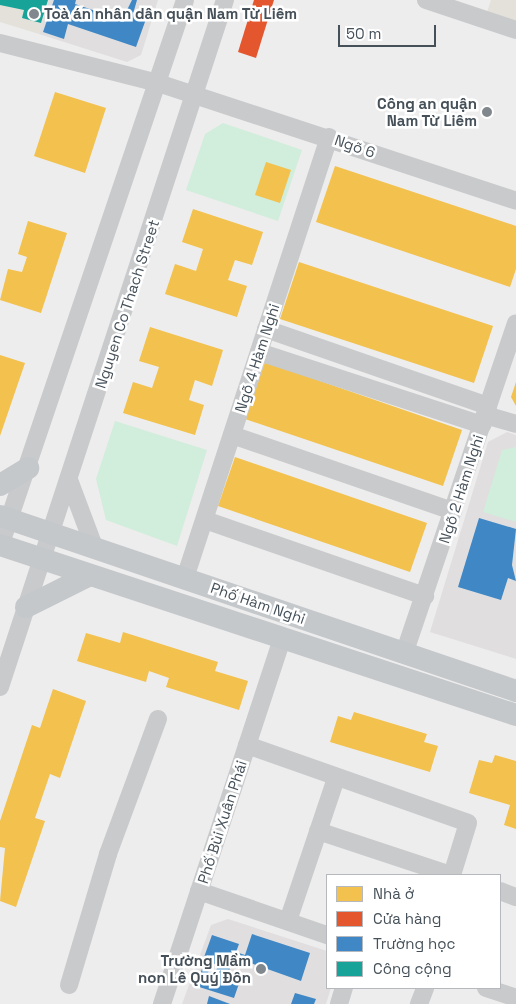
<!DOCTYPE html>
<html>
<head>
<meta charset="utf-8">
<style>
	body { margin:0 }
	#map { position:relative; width:516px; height:1004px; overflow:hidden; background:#eeeded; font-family:"Space Grotesk",sans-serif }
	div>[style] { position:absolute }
	.commercial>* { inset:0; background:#e3e1da }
	.education>* { inset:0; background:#e0dedf }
	.green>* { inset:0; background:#d1eddb }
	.homes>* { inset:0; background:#f2c14e }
	.shops>* { inset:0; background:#e4572e }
	.schools>* { inset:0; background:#3f88c5 }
	.public>* { inset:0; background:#17a398 }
	.minor>* { height:18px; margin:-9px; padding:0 9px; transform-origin:9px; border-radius:9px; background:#c8cacc }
	.major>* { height:22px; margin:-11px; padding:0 11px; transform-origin:11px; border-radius:11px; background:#c4c8cb }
	.dots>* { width:14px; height:14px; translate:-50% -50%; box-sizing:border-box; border:2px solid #fff; border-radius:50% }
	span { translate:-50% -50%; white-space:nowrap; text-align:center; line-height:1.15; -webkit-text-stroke:5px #fff; paint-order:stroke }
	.poi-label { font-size:15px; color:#455059; font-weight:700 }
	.left { translate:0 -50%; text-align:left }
	.right { translate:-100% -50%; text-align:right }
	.street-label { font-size:15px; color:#455059 }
	.legend { position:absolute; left:326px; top:874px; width:175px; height:115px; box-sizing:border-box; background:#fff; border:1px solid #b5b9bd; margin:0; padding:6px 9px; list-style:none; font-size:15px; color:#455059 }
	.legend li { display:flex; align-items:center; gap:10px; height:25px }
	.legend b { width:25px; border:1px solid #b5b9bd }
	.scale { position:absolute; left:338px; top:25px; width:98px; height:22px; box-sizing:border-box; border:2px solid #455059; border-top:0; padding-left:6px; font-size:15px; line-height:18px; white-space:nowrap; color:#455059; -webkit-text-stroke:4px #fff; paint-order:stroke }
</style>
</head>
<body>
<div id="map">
	<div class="commercial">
		<div style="clip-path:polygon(0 0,49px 0,39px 34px,0 22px)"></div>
		<div style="clip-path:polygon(491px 0,516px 0,516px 22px,487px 12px)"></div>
	</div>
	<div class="education">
		<div style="clip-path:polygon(49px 0,158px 0,141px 55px,127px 62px,39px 34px)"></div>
		<div style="clip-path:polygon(507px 432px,516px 435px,516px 659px,430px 632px,488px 442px)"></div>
		<div style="clip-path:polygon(228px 919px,327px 951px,327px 988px,331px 988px,326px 1004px,182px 1004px,211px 925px)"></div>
	</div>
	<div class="green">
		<div style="clip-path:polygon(223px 123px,302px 150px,278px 221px,186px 190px,205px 134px)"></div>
		<div style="clip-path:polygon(115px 421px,207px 450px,177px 546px,106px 520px,96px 479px)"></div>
		<div style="clip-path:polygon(516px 447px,516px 522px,483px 512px,502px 450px)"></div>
	</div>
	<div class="homes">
		<div style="clip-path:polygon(55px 92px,106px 108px,85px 173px,34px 156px)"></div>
		<div style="clip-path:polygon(266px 162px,291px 170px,280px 203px,255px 195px)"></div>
		<div style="clip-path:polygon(335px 166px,516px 226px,516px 269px,510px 287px,316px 222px)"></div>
		<div style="clip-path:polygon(193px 209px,263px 232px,252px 265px,235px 260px,228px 280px,247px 286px,237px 317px,165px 294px,175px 264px,196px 271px,203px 249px,182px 242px)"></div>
		<div style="clip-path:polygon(28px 221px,67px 233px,41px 313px,0 300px,8px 269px,22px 272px,27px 257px,18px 254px)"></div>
		<div style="clip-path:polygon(299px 262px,493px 326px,474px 383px,280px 319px)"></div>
		<div style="clip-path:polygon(150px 327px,223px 350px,212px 386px,195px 380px,189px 400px,204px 405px,195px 435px,123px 413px,133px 382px,152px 388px,159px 367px,139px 361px)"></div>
		<div style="clip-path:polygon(0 355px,25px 363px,0 436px)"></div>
		<div style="clip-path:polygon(265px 362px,462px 430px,443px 486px,245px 419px)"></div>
		<div style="clip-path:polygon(516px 382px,516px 406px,511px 397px)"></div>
		<div style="clip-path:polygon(235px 457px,427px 523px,410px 572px,218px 506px)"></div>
		<div style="clip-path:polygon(123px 632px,218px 662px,215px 671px,248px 681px,239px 710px,166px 687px,169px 678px,149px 671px,146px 682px,77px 661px,86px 633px,120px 643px)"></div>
		<div style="clip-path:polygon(53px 689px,86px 701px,60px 778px,50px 774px,35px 818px,45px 821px,16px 907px,0 901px,5px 848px,0 847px,0 821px,32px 725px,40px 728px)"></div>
		<div style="clip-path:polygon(354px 712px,427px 734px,424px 742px,438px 746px,430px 772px,330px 742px,338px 716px,351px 720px)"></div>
		<div style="clip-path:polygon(495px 755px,516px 761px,516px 829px,504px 825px,510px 805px,469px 793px,479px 760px,492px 763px)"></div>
	</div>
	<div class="shops">
		<div style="clip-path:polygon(254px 0,274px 0,256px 58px,238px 52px)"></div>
	</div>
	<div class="schools">
		<div style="clip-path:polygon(54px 0,76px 0,75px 4px,122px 20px,132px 0,137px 0,133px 14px,146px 19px,136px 47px,68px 24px,64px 39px,43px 32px)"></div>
		<div style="clip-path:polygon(479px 518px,516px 529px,512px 565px,516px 581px,508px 578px,501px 600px,458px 587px)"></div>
		<div style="clip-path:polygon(252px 934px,310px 953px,301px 981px,234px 957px,229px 971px,242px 975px,234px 998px,196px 986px,202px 969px,215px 974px,218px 965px,203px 960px,212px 935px,239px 944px,236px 952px,245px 955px)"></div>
		<div style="clip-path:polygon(295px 993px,316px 999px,314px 1004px,291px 1004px)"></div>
		<div style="clip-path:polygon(209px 996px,230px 1004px,207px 1004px)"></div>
	</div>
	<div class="public">
		<div style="clip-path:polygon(0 0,48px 0,41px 23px,22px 18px,24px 10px,0 5px)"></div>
	</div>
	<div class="minor">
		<div style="left:426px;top:0;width:95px;rotate:18.4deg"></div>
		<div style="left:0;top:43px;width:163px;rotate:14.2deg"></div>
		<div style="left:158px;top:83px;width:377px;rotate:18.2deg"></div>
		<div style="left:266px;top:329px;width:235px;rotate:19.1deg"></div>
		<div style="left:259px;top:352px;width:235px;rotate:18.1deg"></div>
		<div style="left:485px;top:415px;width:32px;rotate:16deg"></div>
		<div style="left:232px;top:435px;width:234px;rotate:19deg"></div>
		<div style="left:69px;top:480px;width:74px;rotate:69.4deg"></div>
		<div style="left:205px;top:520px;width:233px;rotate:19.1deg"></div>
		<div style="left:0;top:546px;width:576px;rotate:-71.28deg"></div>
		<div style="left:185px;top:578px;width:464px;rotate:-71.9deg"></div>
		<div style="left:404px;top:654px;width:349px;rotate:-71.3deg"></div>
		<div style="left:0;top:687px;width:723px;rotate:-71.87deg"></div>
		<div style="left:247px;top:745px;width:234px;rotate:19.4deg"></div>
		<div style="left:468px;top:823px;width:54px;rotate:107.1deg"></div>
		<div style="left:318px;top:831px;width:140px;rotate:18.3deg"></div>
		<div style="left:199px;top:891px;width:135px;rotate:19deg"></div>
		<div style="left:500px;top:891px;width:17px;rotate:21deg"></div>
		<div style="left:288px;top:921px;width:151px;rotate:-71.4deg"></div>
		<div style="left:69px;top:985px;width:137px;rotate:-73.4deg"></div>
		<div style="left:108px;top:854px;width:144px;rotate:-69.7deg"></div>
		<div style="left:486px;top:988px;width:32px;rotate:18deg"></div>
		<div style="left:162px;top:1004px;width:383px;rotate:-71.8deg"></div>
		<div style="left:339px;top:1004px;width:17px;rotate:-73deg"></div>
		<div style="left:419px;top:1004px;width:17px;rotate:-69deg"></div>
	</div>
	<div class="major">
		<div style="left:0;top:485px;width:33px;rotate:-31deg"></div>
		<div style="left:0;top:516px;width:545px;rotate:18.73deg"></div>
		<div style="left:0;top:545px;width:543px;rotate:18.23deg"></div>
		<div style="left:26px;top:607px;width:69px;rotate:-26.6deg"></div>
	</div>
	<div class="dots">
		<div style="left:34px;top:14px;background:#80878d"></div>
		<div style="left:487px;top:112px;background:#80878d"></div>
		<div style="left:261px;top:969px;background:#80878d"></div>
	</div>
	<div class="poi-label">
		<span class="left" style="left:44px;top:14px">Toà án nhân dân quận Nam Từ Liêm</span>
		<span class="right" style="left:477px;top:112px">Công an quận<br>Nam Từ Liêm</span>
		<span class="right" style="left:251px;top:969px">Trường Mầm<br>non Lê Quý Đôn</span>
	</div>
	<div class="street-label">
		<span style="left:355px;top:146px;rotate:19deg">Ngõ 6</span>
		<span style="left:127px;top:304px;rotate:-72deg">Nguyen Co Thach Street</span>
		<span style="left:257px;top:358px;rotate:-72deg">Ngõ 4 Hàm Nghi</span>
		<span style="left:461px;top:489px;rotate:-72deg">Ngõ 2 Hàm Nghi</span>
		<span style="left:258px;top:603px;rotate:19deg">Phố Hàm Nghi</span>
		<span style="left:222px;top:822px;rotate:-72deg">Phố Bùi Xuân Phái</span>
	</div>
	<ul class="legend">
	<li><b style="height:14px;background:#f2c14e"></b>Nhà ở</li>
	<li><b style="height:14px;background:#e4572e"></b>Cửa hàng</li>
	<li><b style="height:14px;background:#3f88c5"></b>Trường học</li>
	<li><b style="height:14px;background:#17a398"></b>Công cộng</li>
	</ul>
	<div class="scale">50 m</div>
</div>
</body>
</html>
